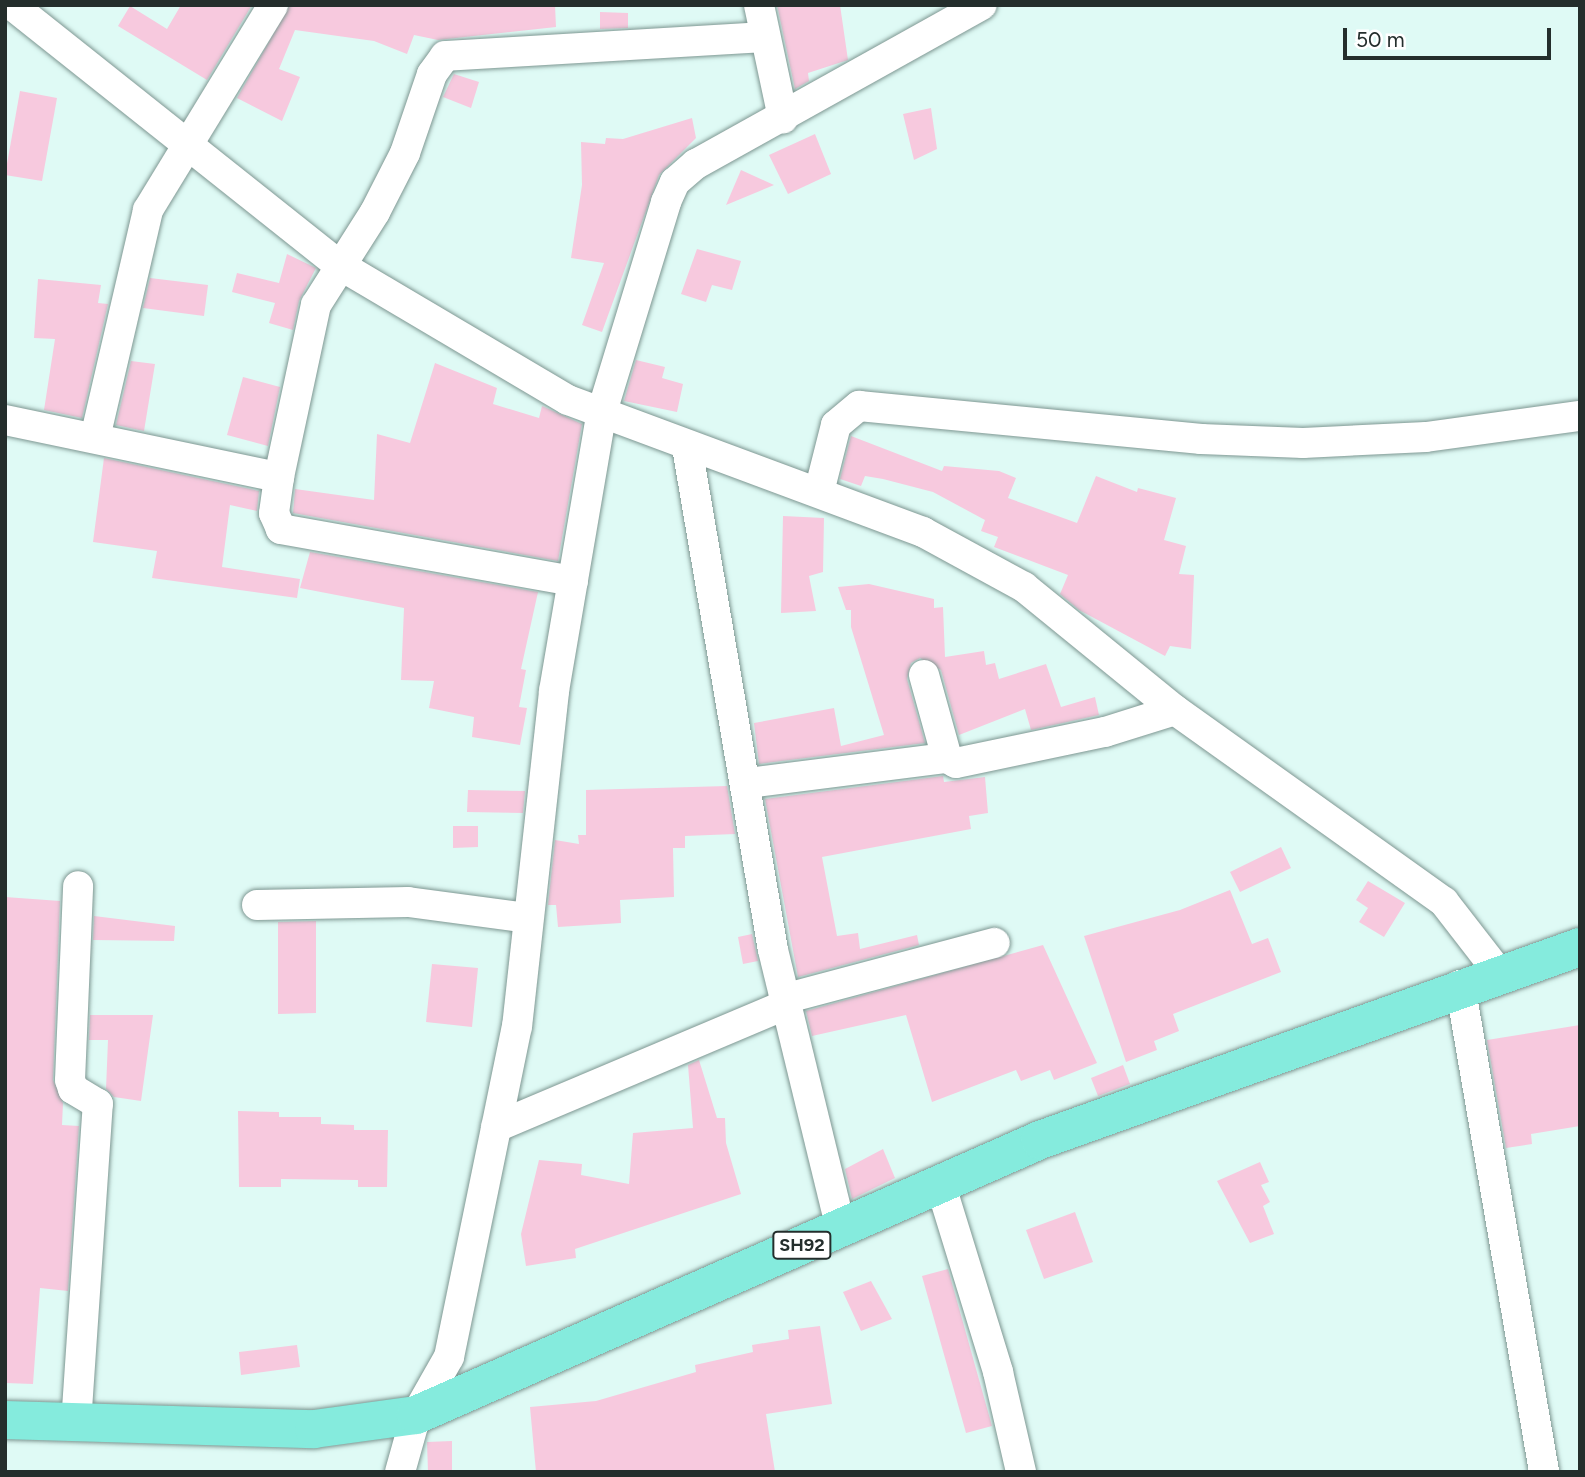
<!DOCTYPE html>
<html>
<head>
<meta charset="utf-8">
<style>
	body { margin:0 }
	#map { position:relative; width:1585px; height:1477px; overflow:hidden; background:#dffaf5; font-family:Figtree,sans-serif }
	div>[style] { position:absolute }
	.building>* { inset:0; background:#f7c9de }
	.roads { filter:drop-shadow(0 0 2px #7e9792) drop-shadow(0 0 2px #7e9792) }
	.minor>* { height:30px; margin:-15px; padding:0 15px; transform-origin:15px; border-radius:15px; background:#fff }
	.major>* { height:38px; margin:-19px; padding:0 19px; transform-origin:19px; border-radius:19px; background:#85ebdd }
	span { translate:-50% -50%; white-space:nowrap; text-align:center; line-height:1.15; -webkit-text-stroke:7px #fff; paint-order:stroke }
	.shield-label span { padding:2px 5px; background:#fff; border:2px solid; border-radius:5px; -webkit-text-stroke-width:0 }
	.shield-label { font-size:18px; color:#242e2c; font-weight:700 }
	.frame { position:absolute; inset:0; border:7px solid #242e2c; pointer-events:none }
	.scale { position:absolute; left:1343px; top:28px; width:208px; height:32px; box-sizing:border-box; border:4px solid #242e2c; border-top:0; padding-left:9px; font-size:21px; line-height:24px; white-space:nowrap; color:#242e2c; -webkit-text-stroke:5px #fff; paint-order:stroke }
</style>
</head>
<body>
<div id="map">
	<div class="building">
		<div style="clip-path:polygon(181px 5px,252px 5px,207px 80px,118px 26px,130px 6px,167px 29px)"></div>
		<div style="clip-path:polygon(290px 5px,555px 5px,556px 27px,438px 40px,414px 35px,407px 54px,374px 41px,295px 30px,279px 69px,300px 77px,282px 121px,237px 98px)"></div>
		<div style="clip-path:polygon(777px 5px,840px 5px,848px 60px,808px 73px,809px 81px,795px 89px)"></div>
		<div style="clip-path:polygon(600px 12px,628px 13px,628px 28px,600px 29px)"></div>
		<div style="clip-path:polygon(454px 74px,479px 82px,471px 108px,443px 97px)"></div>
		<div style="clip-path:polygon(20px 91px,57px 98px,42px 181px,5px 175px)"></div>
		<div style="clip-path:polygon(931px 108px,937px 149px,914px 160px,903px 114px)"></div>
		<div style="clip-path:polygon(692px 118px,696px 138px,659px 175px,602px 332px,582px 325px,604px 263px,571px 258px,582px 185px,581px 142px,605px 144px,606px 138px,623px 139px)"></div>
		<div style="clip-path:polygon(815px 134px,831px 174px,788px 194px,769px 155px)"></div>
		<div style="clip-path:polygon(741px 170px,774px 185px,726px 205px)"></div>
		<div style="clip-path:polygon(697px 249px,741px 261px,732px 290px,712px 285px,706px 302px,681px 294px)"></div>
		<div style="clip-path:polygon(287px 254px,316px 268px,299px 301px,293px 330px,269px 323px,275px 303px,232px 292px,237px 273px,279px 283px)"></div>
		<div style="clip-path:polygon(150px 278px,208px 285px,204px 316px,143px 308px)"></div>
		<div style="clip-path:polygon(38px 279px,101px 285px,98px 303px,108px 304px,82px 418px,44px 410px,55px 339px,34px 338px)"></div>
		<div style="clip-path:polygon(636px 360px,665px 367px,662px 378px,683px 384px,677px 412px,624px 401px)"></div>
		<div style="clip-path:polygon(131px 361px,155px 364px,144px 431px,116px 425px)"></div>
		<div style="clip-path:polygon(435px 363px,497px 388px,493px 404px,539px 418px,542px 406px,582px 424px,558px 561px,293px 513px,295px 489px,374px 500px,377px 434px,410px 443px)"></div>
		<div style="clip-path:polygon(243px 377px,280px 387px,268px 446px,227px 435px)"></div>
		<div style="clip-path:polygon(851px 436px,942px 471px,944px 466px,999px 471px,1016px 478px,1008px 498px,1077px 523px,1096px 476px,1137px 492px,1138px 488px,1176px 498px,1164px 540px,1186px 546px,1179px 574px,1194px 575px,1191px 649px,1170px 646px,1165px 656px,1079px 610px,1060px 594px,1068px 575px,994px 547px,998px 537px,981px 531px,985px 520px,933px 492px,883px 479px,865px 476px,861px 486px,840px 479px)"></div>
		<div style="clip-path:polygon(104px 458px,259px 491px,257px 511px,230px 505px,222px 567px,300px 579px,297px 598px,152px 578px,157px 551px,93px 542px)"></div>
		<div style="clip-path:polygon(783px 516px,824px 518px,823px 572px,809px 576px,816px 611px,781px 613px)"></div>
		<div style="clip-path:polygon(310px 552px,538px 592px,521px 669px,526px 670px,519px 707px,527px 708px,520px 745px,472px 737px,474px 717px,429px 708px,434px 681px,401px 680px,404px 608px,300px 588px)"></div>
		<div style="clip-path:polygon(869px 584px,934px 599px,934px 608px,943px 607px,945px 657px,984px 651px,986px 665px,995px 663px,999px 679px,1046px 664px,1061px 707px,1095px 697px,1099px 715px,1031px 730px,1025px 709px,959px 735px,941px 670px,920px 658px,911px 663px,907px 679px,925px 743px,759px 764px,754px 723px,834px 708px,841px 746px,884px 735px,851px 627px,851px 610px,846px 610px,838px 587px)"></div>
		<div style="clip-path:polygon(943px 776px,944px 782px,985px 777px,988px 813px,969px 816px,971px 829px,822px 857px,837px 936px,858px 933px,860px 949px,917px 935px,919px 945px,798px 977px,765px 799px)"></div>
		<div style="clip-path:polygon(727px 786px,735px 834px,685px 836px,685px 848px,673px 848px,674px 897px,620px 900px,621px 923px,558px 927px,556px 905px,548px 905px,555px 840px,579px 844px,578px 835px,586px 835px,586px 790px)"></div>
		<div style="clip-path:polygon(468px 790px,525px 791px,523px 813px,467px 812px)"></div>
		<div style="clip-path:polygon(453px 826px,478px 826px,478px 847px,453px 848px)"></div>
		<div style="clip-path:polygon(1281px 847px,1291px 868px,1240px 892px,1230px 872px)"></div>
		<div style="clip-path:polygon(1368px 881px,1405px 903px,1384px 937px,1359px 922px,1368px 908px,1356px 900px)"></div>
		<div style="clip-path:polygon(1230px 890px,1252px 944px,1268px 938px,1281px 972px,1173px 1014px,1179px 1031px,1154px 1041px,1157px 1050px,1126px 1062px,1084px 936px,1180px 910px)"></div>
		<div style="clip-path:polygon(5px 897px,60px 901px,53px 1080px,63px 1103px,62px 1125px,79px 1126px,68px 1291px,40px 1288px,33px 1384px,5px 1383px)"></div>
		<div style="clip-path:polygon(94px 916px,175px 926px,174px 941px,93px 940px)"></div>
		<div style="clip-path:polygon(316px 921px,316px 1013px,278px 1014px,278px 922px)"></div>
		<div style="clip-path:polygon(752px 934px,758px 961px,743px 964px,738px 937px)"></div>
		<div style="clip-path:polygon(1043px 945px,1097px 1063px,1054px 1080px,1050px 1070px,1021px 1081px,1016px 1070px,932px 1102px,906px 1015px,812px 1036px,806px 1011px)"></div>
		<div style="clip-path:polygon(432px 964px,478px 968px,472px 1027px,426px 1022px)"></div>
		<div style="clip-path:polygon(90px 1015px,153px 1015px,141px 1101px,114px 1097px,106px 1089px,108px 1040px,89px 1040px)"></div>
		<div style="clip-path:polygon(1580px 1025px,1580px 1126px,1531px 1134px,1532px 1144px,1506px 1148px,1487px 1040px)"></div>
		<div style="clip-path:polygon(699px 1060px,717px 1118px,725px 1118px,726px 1143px,741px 1194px,575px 1249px,576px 1258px,526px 1266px,521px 1234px,539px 1160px,582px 1164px,581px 1175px,629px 1184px,633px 1133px,693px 1128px,688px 1065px)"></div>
		<div style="clip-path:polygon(1123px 1065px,1130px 1084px,1098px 1096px,1091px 1078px)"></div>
		<div style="clip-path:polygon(238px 1111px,279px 1112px,279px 1117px,321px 1117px,321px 1124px,354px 1125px,354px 1130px,388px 1130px,387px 1187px,358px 1187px,358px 1180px,281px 1179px,281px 1187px,239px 1187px)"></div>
		<div style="clip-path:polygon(883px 1149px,895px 1178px,852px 1199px,845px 1169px)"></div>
		<div style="clip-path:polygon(1260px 1162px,1269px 1182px,1261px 1185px,1270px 1202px,1263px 1206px,1274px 1234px,1250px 1243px,1217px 1181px)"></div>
		<div style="clip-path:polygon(1075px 1212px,1093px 1262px,1044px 1279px,1026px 1230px)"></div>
		<div style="clip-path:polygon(948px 1269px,992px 1426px,966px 1433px,922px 1276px)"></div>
		<div style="clip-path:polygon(871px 1281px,892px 1319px,861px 1331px,843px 1292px)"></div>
		<div style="clip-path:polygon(820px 1326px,832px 1404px,766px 1414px,775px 1472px,536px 1472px,530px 1407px,596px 1401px,696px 1372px,695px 1365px,753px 1352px,752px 1345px,789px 1339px,788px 1330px)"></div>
		<div style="clip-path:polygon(297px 1345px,300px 1367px,241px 1375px,239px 1352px)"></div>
		<div style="clip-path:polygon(452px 1441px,452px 1472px,428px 1472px,427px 1442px)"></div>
	</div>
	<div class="roads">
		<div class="minor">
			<div style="left:12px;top:5px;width:416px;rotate:38.5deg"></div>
			<div style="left:338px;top:264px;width:267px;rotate:30.6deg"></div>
			<div style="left:568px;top:400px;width:379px;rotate:20.4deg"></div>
			<div style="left:923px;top:532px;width:115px;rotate:28.6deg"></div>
			<div style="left:1024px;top:587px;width:195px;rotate:39.2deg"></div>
			<div style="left:1175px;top:710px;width:330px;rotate:35.5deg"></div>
			<div style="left:1444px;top:902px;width:90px;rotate:52.2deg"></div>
			<div style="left:759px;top:5px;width:116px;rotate:78deg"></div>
			<div style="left:5px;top:420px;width:280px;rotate:11.8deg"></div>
			<div style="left:95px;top:438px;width:234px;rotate:-76.9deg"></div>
			<div style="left:148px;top:210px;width:240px;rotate:-58.6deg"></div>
			<div style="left:687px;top:447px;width:510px;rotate:80.3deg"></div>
			<div style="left:773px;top:950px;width:286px;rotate:76.3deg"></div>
			<div style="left:819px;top:492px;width:69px;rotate:-75.8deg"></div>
			<div style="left:836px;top:425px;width:30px;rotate:-40deg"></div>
			<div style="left:859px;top:406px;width:344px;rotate:5.5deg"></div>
			<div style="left:1201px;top:439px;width:102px;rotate:2.2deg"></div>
			<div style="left:1303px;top:443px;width:123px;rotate:-2.8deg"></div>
			<div style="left:1426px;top:437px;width:155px;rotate:-7.8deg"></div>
			<div style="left:573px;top:581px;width:297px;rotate:-169.9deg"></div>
			<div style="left:281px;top:529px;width:17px;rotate:-114deg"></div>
			<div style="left:274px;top:513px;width:36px;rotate:-82deg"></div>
			<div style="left:279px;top:477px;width:176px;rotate:-77.9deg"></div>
			<div style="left:316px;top:305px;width:110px;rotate:-57.6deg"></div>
			<div style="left:375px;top:212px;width:66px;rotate:-63deg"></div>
			<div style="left:405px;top:153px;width:83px;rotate:-71.1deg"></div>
			<div style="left:432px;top:74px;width:22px;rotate:-54deg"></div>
			<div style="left:445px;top:56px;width:318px;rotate:-3.4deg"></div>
			<div style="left:924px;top:675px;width:86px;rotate:74.5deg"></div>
			<div style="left:947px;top:758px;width:10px;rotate:29deg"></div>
			<div style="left:956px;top:763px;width:152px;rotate:-11.8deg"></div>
			<div style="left:1105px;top:732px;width:73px;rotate:-17.4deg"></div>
			<div style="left:748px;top:783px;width:201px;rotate:-7.2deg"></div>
			<div style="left:257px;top:905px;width:151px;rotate:-1.1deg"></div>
			<div style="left:408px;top:902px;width:121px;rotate:7.6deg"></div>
			<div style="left:1460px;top:985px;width:494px;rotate:80.2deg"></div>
			<div style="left:784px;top:999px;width:218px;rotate:-14.9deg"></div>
			<div style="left:496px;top:1127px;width:314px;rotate:-22.9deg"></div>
			<div style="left:940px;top:1183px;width:198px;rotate:72.9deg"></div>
			<div style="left:998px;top:1372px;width:103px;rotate:77deg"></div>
			<div style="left:76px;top:1424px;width:321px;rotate:-86.1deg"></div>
			<div style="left:98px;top:1104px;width:29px;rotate:-149deg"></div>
			<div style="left:73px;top:1089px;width:9px;rotate:-108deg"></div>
			<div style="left:70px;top:1080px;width:194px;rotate:-87.6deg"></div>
			<div style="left:400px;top:1472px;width:59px;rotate:-74.3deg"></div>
			<div style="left:416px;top:1415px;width:67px;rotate:-60.4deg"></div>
			<div style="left:449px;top:1357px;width:337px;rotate:-78.4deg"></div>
			<div style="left:517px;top:1027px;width:338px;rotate:-83.7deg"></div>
			<div style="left:554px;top:691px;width:280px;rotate:-80.3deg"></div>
			<div style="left:601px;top:415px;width:223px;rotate:-73deg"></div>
			<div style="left:666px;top:202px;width:22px;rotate:-66deg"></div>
			<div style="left:675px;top:182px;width:28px;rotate:-41deg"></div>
			<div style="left:696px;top:164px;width:327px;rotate:-29.1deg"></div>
		</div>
		<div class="major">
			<div style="left:5px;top:1420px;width:309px;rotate:1.7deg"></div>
			<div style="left:314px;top:1429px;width:103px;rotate:-7.8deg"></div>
			<div style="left:416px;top:1415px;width:682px;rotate:-23.78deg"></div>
			<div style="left:1040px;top:1140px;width:573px;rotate:-19.67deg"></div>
		</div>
	</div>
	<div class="shield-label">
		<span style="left:802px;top:1245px">SH92</span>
	</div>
	<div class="frame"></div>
	<div class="scale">50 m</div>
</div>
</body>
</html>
